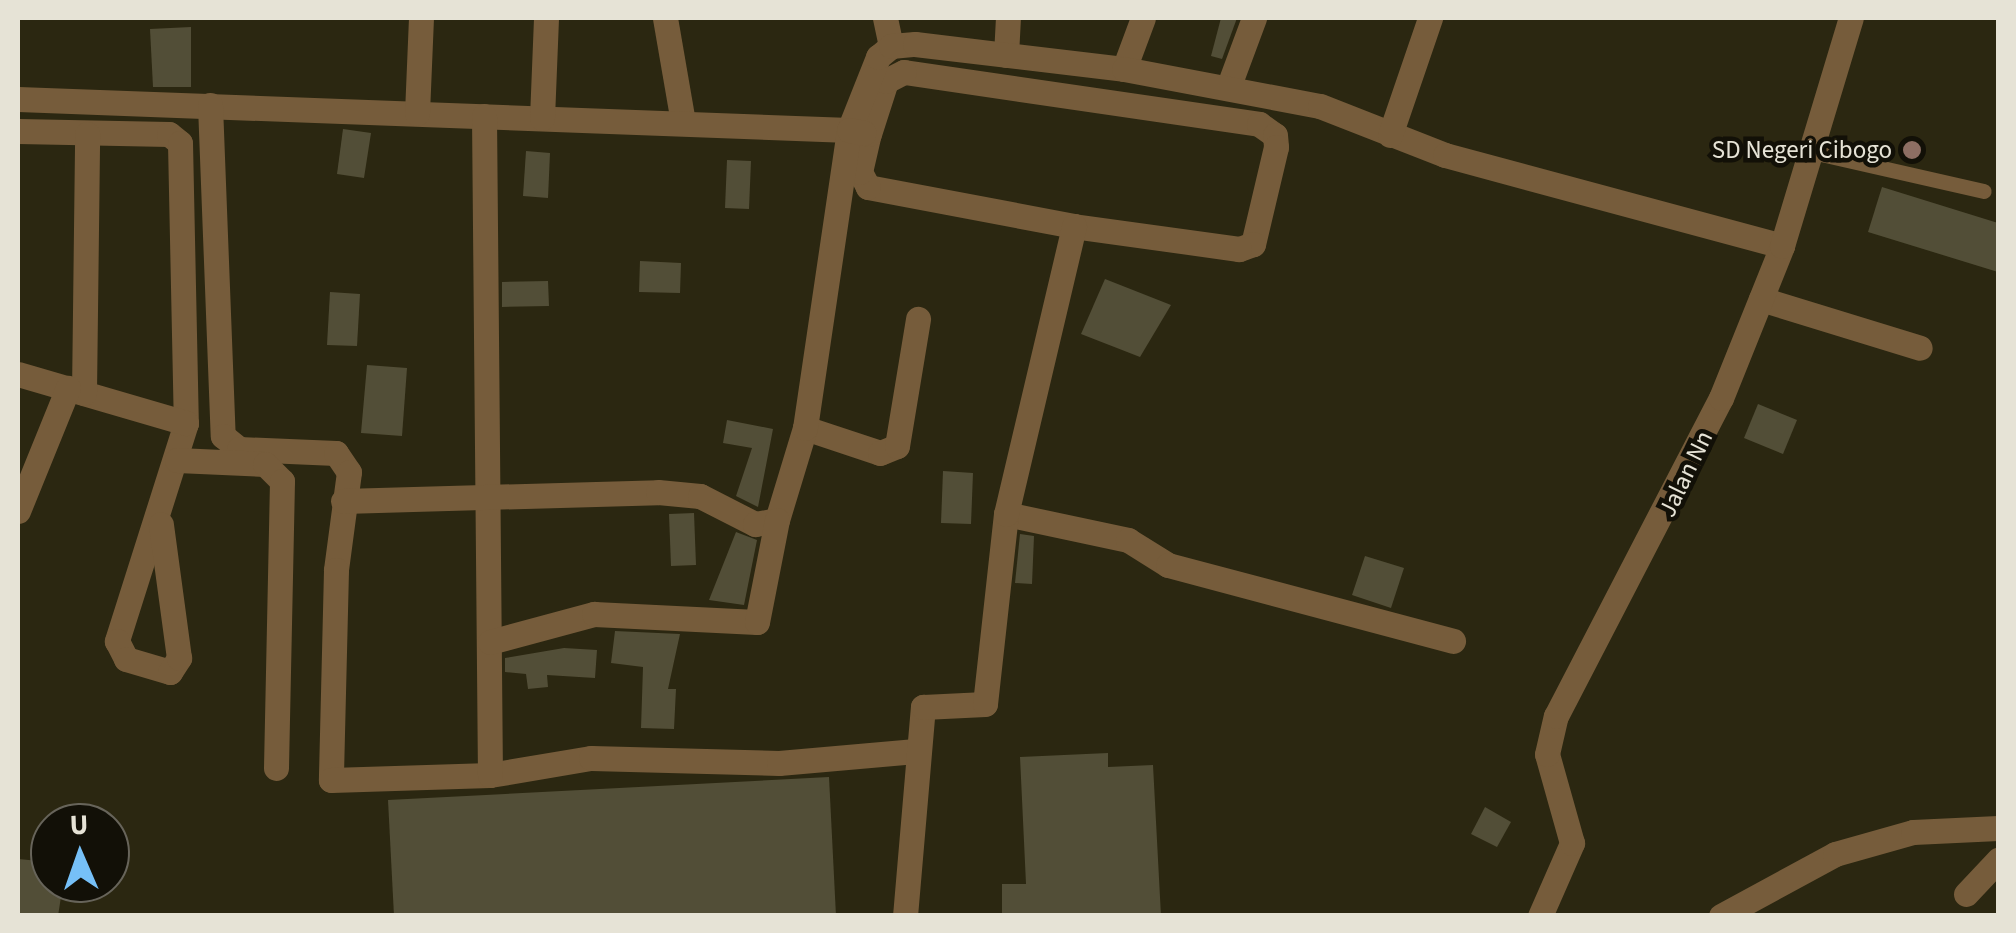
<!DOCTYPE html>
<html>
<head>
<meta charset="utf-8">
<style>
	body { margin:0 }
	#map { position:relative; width:2016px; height:933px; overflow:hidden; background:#2b2711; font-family:"Source Sans 3",sans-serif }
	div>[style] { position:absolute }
	.building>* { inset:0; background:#524e37 }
	.service>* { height:15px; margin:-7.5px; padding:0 7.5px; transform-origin:7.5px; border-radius:7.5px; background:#765c3b }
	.minor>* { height:25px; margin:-12.5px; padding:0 12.5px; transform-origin:12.5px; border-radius:12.5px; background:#765c3b }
	.tertiary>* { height:25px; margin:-12.5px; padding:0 12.5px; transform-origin:12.5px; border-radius:12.5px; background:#765c3b }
	.dots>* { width:28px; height:28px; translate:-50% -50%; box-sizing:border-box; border:5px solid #121007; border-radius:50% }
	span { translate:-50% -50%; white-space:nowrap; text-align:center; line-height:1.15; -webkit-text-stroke:9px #121007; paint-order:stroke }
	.poi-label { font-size:25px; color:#e6e3d6 }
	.right { translate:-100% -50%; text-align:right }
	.street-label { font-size:25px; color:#e6e3d6 }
	.frame { position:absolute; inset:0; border:20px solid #e6e3d6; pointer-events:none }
	.north { position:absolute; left:30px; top:803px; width:100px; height:100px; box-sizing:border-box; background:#121007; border:2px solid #67645a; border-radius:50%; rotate:358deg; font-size:28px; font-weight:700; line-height:40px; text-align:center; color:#e6e3d6 }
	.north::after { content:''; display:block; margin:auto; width:35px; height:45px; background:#76c0f7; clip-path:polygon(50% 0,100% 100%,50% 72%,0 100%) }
</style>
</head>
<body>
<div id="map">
	<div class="building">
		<div style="clip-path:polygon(1221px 18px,1237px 18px,1222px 59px,1211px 56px)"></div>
		<div style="clip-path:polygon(191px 27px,191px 87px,153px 87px,150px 29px)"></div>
		<div style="clip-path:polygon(343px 129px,371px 133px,364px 178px,337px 174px)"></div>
		<div style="clip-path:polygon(526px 151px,550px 153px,548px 198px,523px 196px)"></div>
		<div style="clip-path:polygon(727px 160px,751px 161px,749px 209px,725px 208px)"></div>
		<div style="clip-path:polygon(1882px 187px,1998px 223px,1998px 272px,1868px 232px)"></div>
		<div style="clip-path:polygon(640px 261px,681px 263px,680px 293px,639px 292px)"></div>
		<div style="clip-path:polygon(1105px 279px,1171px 305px,1140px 357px,1081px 334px)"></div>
		<div style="clip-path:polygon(548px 281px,549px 306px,502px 307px,502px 282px)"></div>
		<div style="clip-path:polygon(330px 292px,360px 294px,357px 346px,327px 345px)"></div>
		<div style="clip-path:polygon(367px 365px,407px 368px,402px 436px,361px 433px)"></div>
		<div style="clip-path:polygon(1758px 404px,1797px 420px,1783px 454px,1744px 438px)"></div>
		<div style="clip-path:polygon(727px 420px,773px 429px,758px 507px,736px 496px,752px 448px,723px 443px)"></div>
		<div style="clip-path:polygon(943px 471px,973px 473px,971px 524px,941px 523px)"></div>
		<div style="clip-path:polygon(694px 513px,696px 565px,671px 566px,669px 514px)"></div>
		<div style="clip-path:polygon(736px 532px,757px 540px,744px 605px,709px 600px)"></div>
		<div style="clip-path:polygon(1020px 534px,1034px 536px,1032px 584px,1015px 583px)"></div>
		<div style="clip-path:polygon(1365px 556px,1404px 568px,1391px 608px,1352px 595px)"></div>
		<div style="clip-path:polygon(615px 631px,680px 634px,668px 689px,676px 689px,674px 729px,641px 728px,643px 667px,611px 663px)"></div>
		<div style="clip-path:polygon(564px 648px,597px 650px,595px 678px,547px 675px,548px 687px,528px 689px,526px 674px,505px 672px,505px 658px)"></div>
		<div style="clip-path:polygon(1108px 753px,1108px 767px,1153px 765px,1161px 916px,1002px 916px,1002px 884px,1026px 884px,1020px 757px)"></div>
		<div style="clip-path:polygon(829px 777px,836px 916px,394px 916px,388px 800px)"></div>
		<div style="clip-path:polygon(1485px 807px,1511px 822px,1497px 847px,1471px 834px)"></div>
		<div style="clip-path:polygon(18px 859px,50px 862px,50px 883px,63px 884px,58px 916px,18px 916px)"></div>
	</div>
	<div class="service">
		<div style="left:1812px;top:152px;width:176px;rotate:12.8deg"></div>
	</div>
	<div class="minor">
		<div style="left:665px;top:18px;width:106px;rotate:80.2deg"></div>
		<div style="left:885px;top:18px;width:29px;rotate:78deg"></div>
		<div style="left:1006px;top:55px;width:37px;rotate:-87deg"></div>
		<div style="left:1124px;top:69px;width:54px;rotate:-69.6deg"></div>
		<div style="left:904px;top:72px;width:359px;rotate:8.3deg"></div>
		<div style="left:1259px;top:124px;width:19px;rotate:35deg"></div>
		<div style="left:1275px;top:135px;width:12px;rotate:85deg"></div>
		<div style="left:1276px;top:147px;width:100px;rotate:103.3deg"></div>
		<div style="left:1253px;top:244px;width:15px;rotate:160deg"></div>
		<div style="left:1239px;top:249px;width:167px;rotate:-172.1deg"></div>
		<div style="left:1074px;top:226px;width:210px;rotate:-169.3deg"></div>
		<div style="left:868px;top:187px;width:17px;rotate:-118deg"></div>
		<div style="left:860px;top:172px;width:39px;rotate:-77deg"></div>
		<div style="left:869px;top:134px;width:56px;rotate:-72.2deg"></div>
		<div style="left:886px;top:81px;width:20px;rotate:-27deg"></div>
		<div style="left:1228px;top:88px;width:75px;rotate:-69.6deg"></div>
		<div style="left:18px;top:99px;width:832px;rotate:2.14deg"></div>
		<div style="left:849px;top:130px;width:79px;rotate:-68.3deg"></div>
		<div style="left:878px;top:57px;width:17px;rotate:-40deg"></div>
		<div style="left:891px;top:46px;width:24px;rotate:-5deg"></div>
		<div style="left:915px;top:44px;width:210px;rotate:6.8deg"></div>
		<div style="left:1124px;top:69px;width:199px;rotate:10.7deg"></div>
		<div style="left:1320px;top:106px;width:134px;rotate:21.4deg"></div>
		<div style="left:1445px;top:155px;width:349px;rotate:15.1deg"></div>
		<div style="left:210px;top:105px;width:331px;rotate:87.8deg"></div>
		<div style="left:223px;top:436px;width:21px;rotate:39deg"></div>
		<div style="left:239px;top:449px;width:97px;rotate:2.4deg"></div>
		<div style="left:336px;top:453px;width:23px;rotate:56deg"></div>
		<div style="left:349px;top:472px;width:99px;rotate:97.6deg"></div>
		<div style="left:336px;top:570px;width:210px;rotate:91.4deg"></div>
		<div style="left:331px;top:780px;width:159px;rotate:-1.8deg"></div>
		<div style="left:490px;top:775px;width:102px;rotate:-9.6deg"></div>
		<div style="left:591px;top:758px;width:188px;rotate:1.5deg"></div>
		<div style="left:779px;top:763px;width:137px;rotate:-5deg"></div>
		<div style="left:417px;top:113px;width:95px;rotate:-87.6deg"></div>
		<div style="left:484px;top:116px;width:659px;rotate:89.48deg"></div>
		<div style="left:542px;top:118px;width:100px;rotate:-87.7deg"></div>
		<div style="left:18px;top:131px;width:151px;rotate:1.1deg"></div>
		<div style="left:169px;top:134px;width:14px;rotate:39deg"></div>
		<div style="left:180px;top:143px;width:280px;rotate:88.8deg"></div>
		<div style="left:186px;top:423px;width:229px;rotate:107.6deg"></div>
		<div style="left:117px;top:641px;width:20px;rotate:63deg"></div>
		<div style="left:126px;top:659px;width:46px;rotate:16.5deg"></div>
		<div style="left:170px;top:672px;width:17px;rotate:-57deg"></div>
		<div style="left:179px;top:658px;width:135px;rotate:-97.7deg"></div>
		<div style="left:1390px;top:135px;width:124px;rotate:-71.1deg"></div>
		<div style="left:1761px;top:299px;width:166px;rotate:17.1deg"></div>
		<div style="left:18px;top:374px;width:175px;rotate:16.3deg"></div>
		<div style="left:84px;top:393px;width:259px;rotate:-89.3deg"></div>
		<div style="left:805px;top:428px;width:79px;rotate:18.4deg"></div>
		<div style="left:880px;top:453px;width:18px;rotate:-22deg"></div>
		<div style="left:897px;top:446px;width:129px;rotate:-80.6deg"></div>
		<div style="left:177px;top:460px;width:88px;rotate:2.6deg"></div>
		<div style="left:265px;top:464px;width:24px;rotate:45deg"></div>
		<div style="left:282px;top:481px;width:287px;rotate:91.2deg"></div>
		<div style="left:343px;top:501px;width:315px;rotate:-1.6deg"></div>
		<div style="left:658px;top:492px;width:42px;rotate:5.4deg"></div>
		<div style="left:700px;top:496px;width:62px;rotate:27deg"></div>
		<div style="left:755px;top:524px;width:22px;rotate:-10deg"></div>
		<div style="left:777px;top:520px;width:96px;rotate:-73.1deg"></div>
		<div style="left:805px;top:428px;width:301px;rotate:-81.6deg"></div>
		<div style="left:849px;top:130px;width:15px;rotate:11deg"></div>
		<div style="left:18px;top:511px;width:133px;rotate:-67.9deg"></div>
		<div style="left:1006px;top:514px;width:125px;rotate:12deg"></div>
		<div style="left:1128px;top:540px;width:47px;rotate:32deg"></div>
		<div style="left:1168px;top:565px;width:295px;rotate:14.9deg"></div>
		<div style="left:490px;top:642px;width:108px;rotate:-15.1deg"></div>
		<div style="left:594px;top:614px;width:163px;rotate:2.8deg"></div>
		<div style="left:757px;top:622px;width:104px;rotate:-78.9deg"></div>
		<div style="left:1966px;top:894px;width:47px;rotate:-46.7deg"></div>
		<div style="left:905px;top:916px;width:210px;rotate:-85.1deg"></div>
		<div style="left:923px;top:707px;width:62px;rotate:-2.8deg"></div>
		<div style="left:985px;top:704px;width:191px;rotate:-83.7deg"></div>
		<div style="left:1006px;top:514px;width:296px;rotate:-76.7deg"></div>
		<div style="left:1721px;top:916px;width:130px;rotate:-28.5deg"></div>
		<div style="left:1835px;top:854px;width:81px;rotate:-15.8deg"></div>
		<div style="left:1913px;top:832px;width:85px;rotate:-2.7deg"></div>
	</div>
	<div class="tertiary">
		<div style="left:1540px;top:916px;width:80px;rotate:-66.3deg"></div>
		<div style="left:1572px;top:843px;width:92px;rotate:-105.7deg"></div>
		<div style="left:1547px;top:754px;width:39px;rotate:-77deg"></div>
		<div style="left:1556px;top:716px;width:358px;rotate:-62.6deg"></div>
		<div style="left:1721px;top:398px;width:164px;rotate:-68.1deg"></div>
		<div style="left:1782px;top:246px;width:238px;rotate:-73.2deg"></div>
	</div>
	<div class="dots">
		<div style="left:1912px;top:150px;background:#8d6e63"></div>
	</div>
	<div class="poi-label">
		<span class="right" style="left:1892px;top:150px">SD Negeri Cibogo</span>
	</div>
	<div class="street-label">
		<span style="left:1686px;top:474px;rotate:-64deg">Jalan Nn</span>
	</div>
	<div class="frame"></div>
	<div class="north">U</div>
</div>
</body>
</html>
